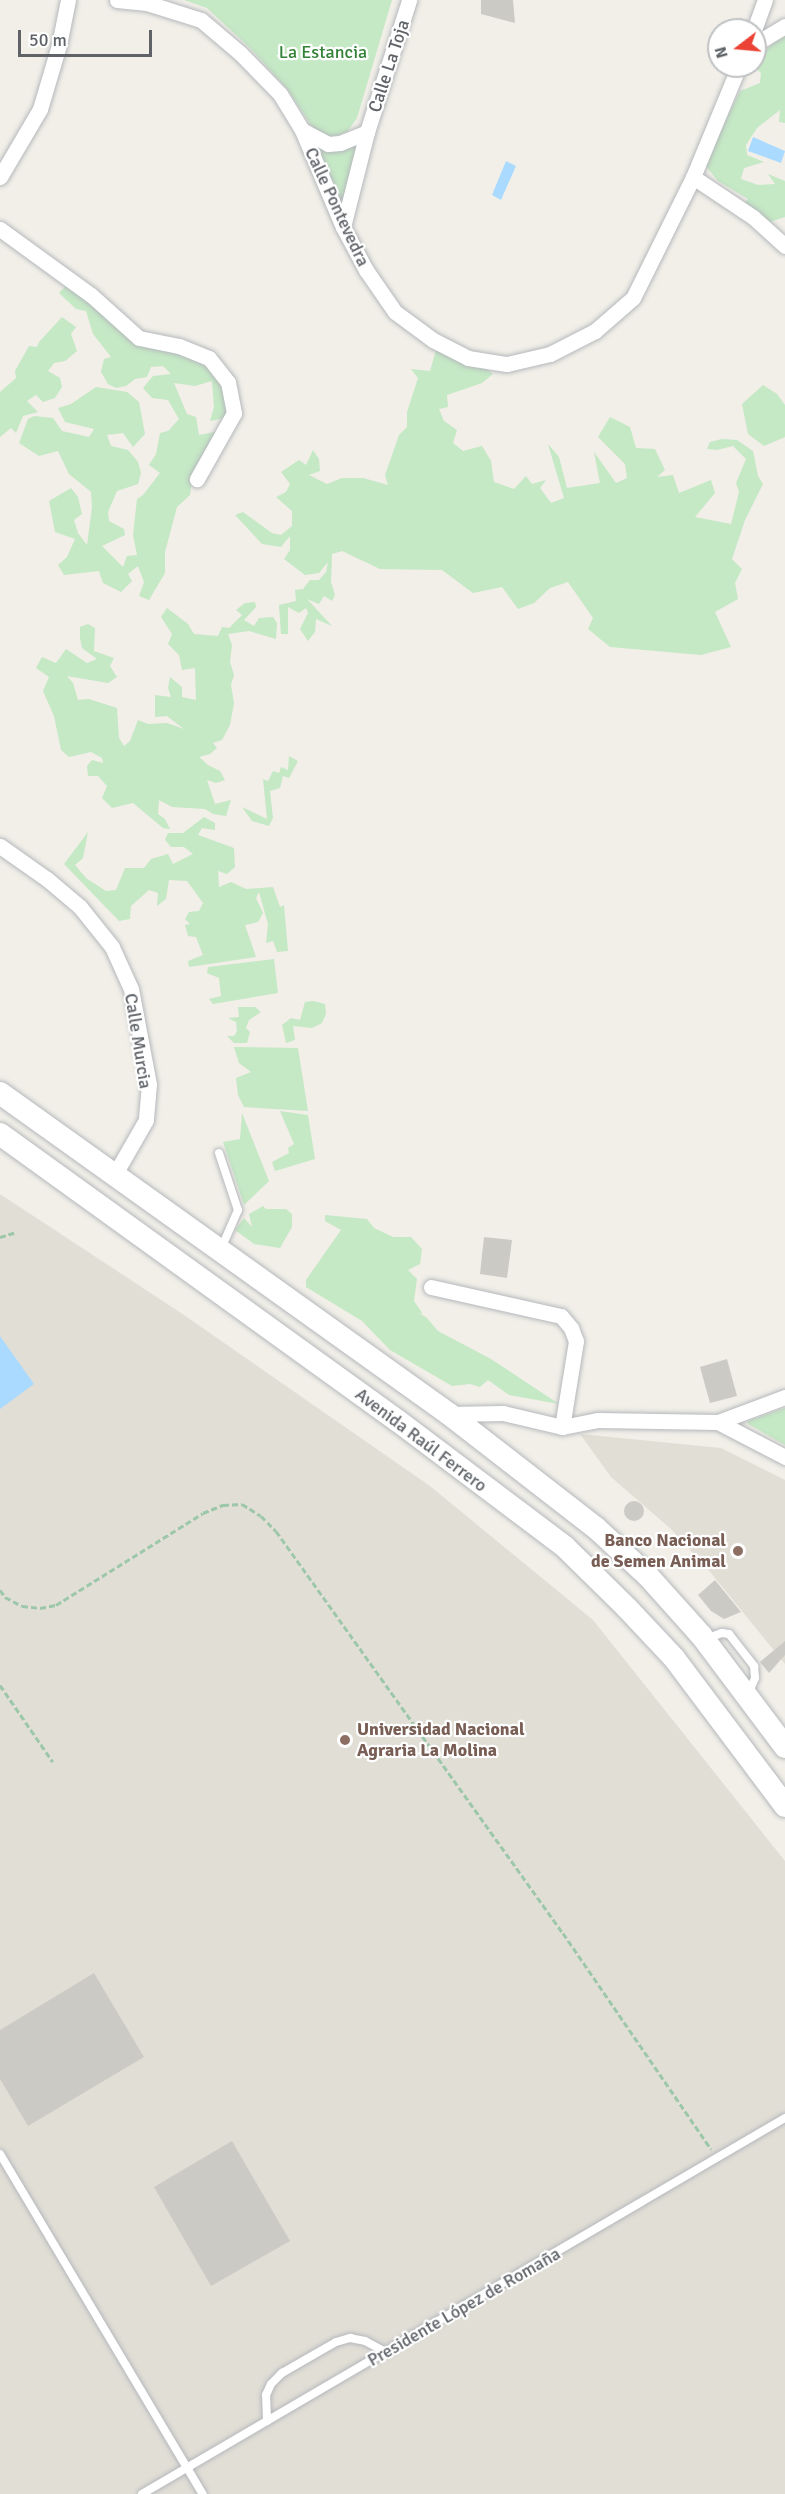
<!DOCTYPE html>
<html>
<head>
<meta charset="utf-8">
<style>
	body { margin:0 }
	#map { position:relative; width:785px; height:2494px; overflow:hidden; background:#f1efe8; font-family:Signika,sans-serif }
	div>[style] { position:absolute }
	.education>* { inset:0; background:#e1ded6 }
	.green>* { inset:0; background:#c5e8c5 }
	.water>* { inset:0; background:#aadaff }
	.building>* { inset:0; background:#cccac5 }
	.round { border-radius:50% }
	.path>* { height:3px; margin-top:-1.5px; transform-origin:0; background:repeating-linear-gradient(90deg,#9cc7a9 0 6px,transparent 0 9px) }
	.roads { filter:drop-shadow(0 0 2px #b5b8bc) drop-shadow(0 0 2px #b5b8bc) }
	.lane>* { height:8px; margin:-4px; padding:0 4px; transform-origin:4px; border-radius:4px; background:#fff }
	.street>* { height:15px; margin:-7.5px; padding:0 7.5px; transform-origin:7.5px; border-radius:7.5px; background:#fff }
	.secondary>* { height:22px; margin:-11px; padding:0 11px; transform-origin:11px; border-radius:11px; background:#fff }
	.dots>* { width:16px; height:16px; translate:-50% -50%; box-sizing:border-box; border:3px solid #fff; border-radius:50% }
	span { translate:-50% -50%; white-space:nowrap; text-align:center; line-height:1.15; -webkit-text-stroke:4.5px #fff; paint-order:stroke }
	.park-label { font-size:18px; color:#348238 }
	.street-label { font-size:18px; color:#5f6368 }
	.education-label { font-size:18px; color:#785e54; font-weight:700 }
	.right { translate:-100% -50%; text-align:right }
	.left { translate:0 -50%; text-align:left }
	.north { position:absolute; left:707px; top:18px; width:60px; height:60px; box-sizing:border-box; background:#fff; border:2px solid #bfc1c3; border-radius:50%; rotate:254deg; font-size:16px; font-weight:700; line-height:24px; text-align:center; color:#5f6368 }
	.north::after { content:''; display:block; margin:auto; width:21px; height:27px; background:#ea4335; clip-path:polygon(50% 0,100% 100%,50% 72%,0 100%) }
	.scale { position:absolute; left:18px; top:30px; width:134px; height:27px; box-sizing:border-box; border:3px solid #5f6368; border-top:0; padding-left:8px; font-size:18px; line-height:21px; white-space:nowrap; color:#5f6368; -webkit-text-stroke:4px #fff; paint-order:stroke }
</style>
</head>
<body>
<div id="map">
	<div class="education">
		<div style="clip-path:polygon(0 1194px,181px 1313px,430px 1486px,593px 1620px,785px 1861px,785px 2494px,0 2494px)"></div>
		<div style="clip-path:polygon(580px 1434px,721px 1448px,785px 1480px,785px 1664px,711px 1573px,671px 1529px,611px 1477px)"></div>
	</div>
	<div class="green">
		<div style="clip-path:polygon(184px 0,392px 0,357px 118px,347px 132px,330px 138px,316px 133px,288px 90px,250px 48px,207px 8px)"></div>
		<div style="clip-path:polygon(785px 33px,785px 123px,779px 122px,780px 110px,757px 128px,746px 145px,747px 155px,764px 162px,744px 168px,741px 179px,758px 185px,775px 184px,768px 174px,785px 181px,785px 217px,770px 222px,744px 204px,748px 199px,718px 181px,704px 164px,740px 91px,760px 83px,761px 73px,754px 67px,758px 57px)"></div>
		<div style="clip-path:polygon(361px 141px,342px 217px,311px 144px)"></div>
		<div style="clip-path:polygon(68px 283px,139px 342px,182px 353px,206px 363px,221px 383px,227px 408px,224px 418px,210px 421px,214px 407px,212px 381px,195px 386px,174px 383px,187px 414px,196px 417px,199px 435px,220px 431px,193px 474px,190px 495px,177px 507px,165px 552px,165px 573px,149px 600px,139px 596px,144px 582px,138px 566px,128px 574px,132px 581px,121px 592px,103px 583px,99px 571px,64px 575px,58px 565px,67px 557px,75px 539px,55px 532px,49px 501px,71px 488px,78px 497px,82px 514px,74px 520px,78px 533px,87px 545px,92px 507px,91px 492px,69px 474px,58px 451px,39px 456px,19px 443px,28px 419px,34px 416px,53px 418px,62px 431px,89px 437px,94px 429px,65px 422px,58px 408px,71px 404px,96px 387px,127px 392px,139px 402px,145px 434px,133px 447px,123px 433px,107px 435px,111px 446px,128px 450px,138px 462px,141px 473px,138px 484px,117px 491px,108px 512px,109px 521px,124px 529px,125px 535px,102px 546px,123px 567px,127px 556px,137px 555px,133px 535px,137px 499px,143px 495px,160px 473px,149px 465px,156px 454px,160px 433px,168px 431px,179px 419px,168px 400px,152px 398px,143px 388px,153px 376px,171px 374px,163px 366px,151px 367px,147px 377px,135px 379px,126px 386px,116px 388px,108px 384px,101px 372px,104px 359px,111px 357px,93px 334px,86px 311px,76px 309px,59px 293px)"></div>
		<div style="clip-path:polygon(62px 317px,76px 327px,71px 334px,77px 351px,65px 361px,54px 363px,48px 371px,60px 378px,62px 387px,55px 398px,43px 402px,36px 395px,27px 401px,38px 412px,23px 416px,16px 433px,11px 428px,0 437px,0 392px,16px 378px,15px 371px,29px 346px,37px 347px,39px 342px)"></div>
		<div style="clip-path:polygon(436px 350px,485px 368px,493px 374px,482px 383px,447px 395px,448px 407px,439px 409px,444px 421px,457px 430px,453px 443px,463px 451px,482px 446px,491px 461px,494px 482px,514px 489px,526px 476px,532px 484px,546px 480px,540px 488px,551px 503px,564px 498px,548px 444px,559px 457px,567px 488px,600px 483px,594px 452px,616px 483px,627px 478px,625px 464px,598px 437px,610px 417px,630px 427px,636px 448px,655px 449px,665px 470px,657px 477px,673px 475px,679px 493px,711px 480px,715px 493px,695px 517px,731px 524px,739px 492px,736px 483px,746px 459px,733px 446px,717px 450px,707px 449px,710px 442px,722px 439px,737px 440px,753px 451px,758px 476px,763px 484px,745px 520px,732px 559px,742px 569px,735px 583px,738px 599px,715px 612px,731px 647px,701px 655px,610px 647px,588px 629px,593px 618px,568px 582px,550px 588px,534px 603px,518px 609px,502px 587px,473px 593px,442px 570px,380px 569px,342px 551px,332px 554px,331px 582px,335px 595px,332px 601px,324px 596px,319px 604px,307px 599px,332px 626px,316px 619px,315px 632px,308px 641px,300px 629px,308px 613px,306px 608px,299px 613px,288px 607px,288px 634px,281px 634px,279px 605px,296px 601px,295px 590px,303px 589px,310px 580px,319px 580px,326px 572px,328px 562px,319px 573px,305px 575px,284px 559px,290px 550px,290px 536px,281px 547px,262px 544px,235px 515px,243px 512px,272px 533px,281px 535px,292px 526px,292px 511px,276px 497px,286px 492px,290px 484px,281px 472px,299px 460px,306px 465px,313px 450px,319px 459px,320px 471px,309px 475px,327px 484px,342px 478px,363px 478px,388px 485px,385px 475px,399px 435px,407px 427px,407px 412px,418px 378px,411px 369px,430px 371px)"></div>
		<div style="clip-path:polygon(763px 385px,777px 394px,785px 405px,785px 437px,764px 446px,748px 434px,742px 404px)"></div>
		<div style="clip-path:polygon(255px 602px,256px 607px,244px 620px,254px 626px,259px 618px,273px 617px,277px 623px,276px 639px,249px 631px,228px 634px,232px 645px,230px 662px,234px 675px,231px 685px,234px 703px,230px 725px,222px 740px,213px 743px,217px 748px,210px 754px,199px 757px,208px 765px,220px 771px,225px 780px,216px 783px,207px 780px,215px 804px,231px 800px,226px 816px,213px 814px,205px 809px,172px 807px,159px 800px,158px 814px,165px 819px,170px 829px,163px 828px,133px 803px,112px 808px,102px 798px,107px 786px,98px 776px,88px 776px,87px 766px,92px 760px,103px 763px,102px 758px,91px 752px,69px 757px,61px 750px,54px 716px,43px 691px,49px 677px,36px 668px,42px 657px,56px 663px,66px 649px,87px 663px,97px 659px,82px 648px,80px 638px,80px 627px,88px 624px,95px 628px,94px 651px,114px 658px,110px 666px,117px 677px,108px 683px,67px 676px,73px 683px,78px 700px,89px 699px,117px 708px,119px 738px,124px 746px,130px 741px,138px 720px,148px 724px,167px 723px,184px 729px,167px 716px,155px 717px,155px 695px,171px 697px,168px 688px,170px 677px,182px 687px,182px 697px,196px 700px,195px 668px,182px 670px,179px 655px,168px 644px,172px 634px,161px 617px,167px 608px,188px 624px,194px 634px,218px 636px,222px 627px,229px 628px,242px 615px,236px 610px,245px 603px)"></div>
		<div style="clip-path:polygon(289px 756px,298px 761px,289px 778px,283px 776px,280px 788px,270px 791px,273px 818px,269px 826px,252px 821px,242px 807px,267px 819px,263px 779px,268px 781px,273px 771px,279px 773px,281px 767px,288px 770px)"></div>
		<div style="clip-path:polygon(204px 817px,215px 823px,215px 830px,202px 828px,198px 835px,234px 848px,235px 867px,227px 874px,218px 871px,219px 887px,231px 882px,246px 889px,273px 887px,280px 907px,284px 905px,288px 951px,277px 952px,273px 941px,266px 943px,268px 924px,259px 892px,256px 898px,263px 913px,258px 922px,245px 925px,256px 957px,189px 967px,188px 961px,203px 955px,196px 937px,188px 936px,185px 925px,190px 924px,185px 919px,189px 912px,199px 911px,203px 903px,187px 881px,169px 880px,166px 899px,157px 906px,158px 893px,149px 890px,131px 906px,130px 919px,119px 921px,64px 864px,88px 832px,83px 858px,75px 865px,86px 878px,106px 891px,116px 890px,125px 868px,144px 868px,151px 859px,168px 854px,173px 864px,193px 854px,184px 847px,171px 847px,165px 840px,168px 833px,183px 833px)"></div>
		<div style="clip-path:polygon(274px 959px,278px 993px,213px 1004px,209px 999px,221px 996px,219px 978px,207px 973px,208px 967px)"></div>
		<div style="clip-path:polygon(313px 1001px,325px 1004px,326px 1014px,322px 1023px,312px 1028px,293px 1026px,295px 1040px,286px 1043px,282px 1025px,291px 1018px,300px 1020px,305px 1002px)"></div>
		<div style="clip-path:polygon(238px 1007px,255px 1007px,261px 1012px,249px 1020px,246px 1028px,250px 1032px,247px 1043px,234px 1043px,227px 1036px,234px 1036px,237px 1031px,236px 1022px,228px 1018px,239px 1017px)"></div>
		<div style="clip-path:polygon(234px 1047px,298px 1048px,308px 1111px,244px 1107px,238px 1095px,236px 1078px,251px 1072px,239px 1063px)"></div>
		<div style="clip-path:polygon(280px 1111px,308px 1115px,315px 1159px,275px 1171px,272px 1162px,289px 1153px,288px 1148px,294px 1144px)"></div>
		<div style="clip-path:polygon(242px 1113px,269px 1181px,244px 1205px,223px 1142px,240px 1139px)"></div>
		<div style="clip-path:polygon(263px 1206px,266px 1209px,286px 1209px,292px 1214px,292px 1227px,280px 1248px,254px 1244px,235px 1230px,244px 1218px,252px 1227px,249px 1214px)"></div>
		<div style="clip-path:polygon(325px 1215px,367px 1219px,374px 1228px,393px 1237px,411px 1237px,422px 1249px,420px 1264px,408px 1270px,417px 1279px,414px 1301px,423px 1314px,418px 1313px,426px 1317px,438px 1331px,491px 1359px,559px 1404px,509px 1395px,488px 1380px,480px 1387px,470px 1384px,452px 1386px,390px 1350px,362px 1321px,306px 1287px,306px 1280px,341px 1230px,325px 1221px)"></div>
		<div style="clip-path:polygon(785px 1408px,785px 1445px,748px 1424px,748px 1421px)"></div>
	</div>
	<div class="water">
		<div style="clip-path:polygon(753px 137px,785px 151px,781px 163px,748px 151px)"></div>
		<div style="clip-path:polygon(506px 161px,516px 166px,501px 200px,492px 195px)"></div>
		<div style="clip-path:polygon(0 1336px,34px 1384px,0 1409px)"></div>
	</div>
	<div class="building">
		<div style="clip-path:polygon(481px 0,513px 0,515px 23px,481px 14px)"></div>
		<div style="clip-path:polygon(484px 1237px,512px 1240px,507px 1278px,480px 1274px)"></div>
		<div style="clip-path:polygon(727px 1359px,737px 1396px,710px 1403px,700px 1367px)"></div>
		<div class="round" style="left:624px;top:1501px;width:20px;height:20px"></div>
		<div style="clip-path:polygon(715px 1580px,741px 1612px,724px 1619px,711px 1611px,698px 1595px)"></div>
		<div style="clip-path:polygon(785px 1641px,785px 1655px,769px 1673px,760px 1662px)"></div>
		<div style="clip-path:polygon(94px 1973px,144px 2057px,28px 2126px,0 2079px,0 2030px)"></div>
		<div style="clip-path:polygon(232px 2141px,290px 2241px,211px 2286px,154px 2187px)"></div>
	</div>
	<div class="path">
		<div style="left:0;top:1237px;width:17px;rotate:-17deg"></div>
		<div style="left:0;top:1590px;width:9px;rotate:54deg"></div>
		<div style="left:5px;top:1597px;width:19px;rotate:28deg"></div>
		<div style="left:22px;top:1606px;width:18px;rotate:6deg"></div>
		<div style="left:40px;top:1608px;width:16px;rotate:-11deg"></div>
		<div style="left:56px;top:1605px;width:173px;rotate:-32deg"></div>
		<div style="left:203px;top:1513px;width:22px;rotate:-22deg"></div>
		<div style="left:223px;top:1505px;width:19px;rotate:-3deg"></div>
		<div style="left:242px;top:1504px;width:22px;rotate:32deg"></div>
		<div style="left:261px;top:1516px;width:21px;rotate:45deg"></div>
		<div style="left:276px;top:1531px;width:494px;rotate:54.5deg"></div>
		<div style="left:563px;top:1933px;width:262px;rotate:55.6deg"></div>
		<div style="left:0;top:1685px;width:93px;rotate:55.5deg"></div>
	</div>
	<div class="roads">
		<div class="lane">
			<div style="left:219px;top:1153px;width:60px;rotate:71.6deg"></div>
			<div style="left:238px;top:1210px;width:43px;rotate:113.6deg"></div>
			<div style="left:708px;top:1638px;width:15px;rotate:-20deg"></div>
			<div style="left:722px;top:1633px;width:7px;rotate:8deg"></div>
			<div style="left:729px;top:1634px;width:41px;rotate:52deg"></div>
			<div style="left:754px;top:1666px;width:12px;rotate:85deg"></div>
			<div style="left:755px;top:1678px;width:15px;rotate:113deg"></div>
			<div style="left:0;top:2154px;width:396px;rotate:59.2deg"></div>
			<div style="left:267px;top:2421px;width:26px;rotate:-92deg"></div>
			<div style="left:266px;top:2395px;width:12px;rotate:-66deg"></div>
			<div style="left:271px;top:2384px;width:16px;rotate:-45deg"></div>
			<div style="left:282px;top:2373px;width:62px;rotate:-29.9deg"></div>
			<div style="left:336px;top:2342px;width:15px;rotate:-16deg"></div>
			<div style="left:350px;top:2338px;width:15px;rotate:11deg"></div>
			<div style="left:365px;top:2341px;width:24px;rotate:28deg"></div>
			<div style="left:142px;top:2494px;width:745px;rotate:-30.32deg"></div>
		</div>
		<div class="street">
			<div style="left:117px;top:0;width:30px;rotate:6deg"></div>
			<div style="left:147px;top:3px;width:57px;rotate:17.5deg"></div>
			<div style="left:201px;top:20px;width:51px;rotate:40.2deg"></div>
			<div style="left:240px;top:53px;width:57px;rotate:45.7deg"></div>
			<div style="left:280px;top:94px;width:42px;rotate:58.6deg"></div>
			<div style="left:302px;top:130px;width:105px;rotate:67.1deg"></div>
			<div style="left:343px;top:227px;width:49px;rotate:61.9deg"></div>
			<div style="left:366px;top:270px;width:51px;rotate:55.4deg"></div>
			<div style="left:395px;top:312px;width:47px;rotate:36.4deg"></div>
			<div style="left:433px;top:340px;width:39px;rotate:27deg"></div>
			<div style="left:468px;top:358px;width:39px;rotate:9deg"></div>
			<div style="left:507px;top:364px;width:44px;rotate:-13.1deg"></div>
			<div style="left:550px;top:354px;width:51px;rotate:-27.1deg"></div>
			<div style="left:595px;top:331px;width:50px;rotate:-41deg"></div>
			<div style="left:633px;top:298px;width:135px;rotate:-63.6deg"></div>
			<div style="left:693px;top:177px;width:120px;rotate:-67.5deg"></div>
			<div style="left:754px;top:30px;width:32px;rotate:-70deg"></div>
			<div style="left:755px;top:44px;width:35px;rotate:-31deg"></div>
			<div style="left:302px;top:130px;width:30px;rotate:28deg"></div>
			<div style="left:328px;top:144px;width:12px;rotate:-5deg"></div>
			<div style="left:340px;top:143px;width:29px;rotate:-22deg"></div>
			<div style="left:0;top:177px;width:79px;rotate:-59.5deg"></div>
			<div style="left:40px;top:109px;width:67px;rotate:-73.5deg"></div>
			<div style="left:59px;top:45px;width:46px;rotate:-78.7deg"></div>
			<div style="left:693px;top:177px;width:72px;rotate:33.7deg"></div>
			<div style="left:753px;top:217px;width:43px;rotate:42.2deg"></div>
			<div style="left:343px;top:227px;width:98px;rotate:-75.8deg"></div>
			<div style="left:367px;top:132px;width:139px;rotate:-72.3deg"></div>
			<div style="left:0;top:229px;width:112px;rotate:36deg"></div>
			<div style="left:91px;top:295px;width:64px;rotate:41.9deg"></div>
			<div style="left:139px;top:338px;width:41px;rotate:11.3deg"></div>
			<div style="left:179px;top:346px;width:32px;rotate:22deg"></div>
			<div style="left:209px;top:358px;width:31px;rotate:52deg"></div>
			<div style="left:228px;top:382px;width:32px;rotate:79deg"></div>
			<div style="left:234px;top:413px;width:76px;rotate:119.3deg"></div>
			<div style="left:0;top:846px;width:57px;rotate:35.1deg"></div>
			<div style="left:47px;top:879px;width:43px;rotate:40.3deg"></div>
			<div style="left:80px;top:907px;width:51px;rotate:51.3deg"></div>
			<div style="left:112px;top:947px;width:46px;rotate:65.7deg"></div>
			<div style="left:131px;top:989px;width:97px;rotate:79.3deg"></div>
			<div style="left:149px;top:1084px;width:36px;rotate:95deg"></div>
			<div style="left:146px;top:1120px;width:62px;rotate:119.9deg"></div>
			<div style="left:431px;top:1287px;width:133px;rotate:12.6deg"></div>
			<div style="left:561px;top:1316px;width:16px;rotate:50deg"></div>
			<div style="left:571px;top:1328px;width:14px;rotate:69deg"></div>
			<div style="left:576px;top:1341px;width:87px;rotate:99.2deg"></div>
			<div style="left:449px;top:1414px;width:54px;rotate:-1.1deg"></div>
			<div style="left:503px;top:1413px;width:61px;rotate:13.3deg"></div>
			<div style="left:562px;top:1427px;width:37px;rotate:-11deg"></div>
			<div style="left:598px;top:1420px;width:120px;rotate:1deg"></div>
			<div style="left:718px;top:1422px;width:76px;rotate:27.6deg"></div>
			<div style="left:718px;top:1422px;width:72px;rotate:-20.5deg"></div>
		</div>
		<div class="secondary">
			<div style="left:0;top:1093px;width:552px;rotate:35.56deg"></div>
			<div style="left:449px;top:1414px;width:186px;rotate:37.8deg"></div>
			<div style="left:596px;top:1528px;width:71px;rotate:42.7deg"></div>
			<div style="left:648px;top:1576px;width:79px;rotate:48.1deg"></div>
			<div style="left:701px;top:1635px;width:140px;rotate:53.1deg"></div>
			<div style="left:0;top:1134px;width:491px;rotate:35.8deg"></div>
			<div style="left:398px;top:1421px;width:209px;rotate:37deg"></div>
			<div style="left:565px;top:1547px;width:87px;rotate:44.5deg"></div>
			<div style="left:627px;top:1608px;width:69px;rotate:46.8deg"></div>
			<div style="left:674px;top:1658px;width:185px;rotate:53.1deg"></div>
		</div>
	</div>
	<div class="dots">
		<div style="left:738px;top:1551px;background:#8d6e63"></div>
		<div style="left:345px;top:1740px;background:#8d6e63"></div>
	</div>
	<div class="park-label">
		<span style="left:323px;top:52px">La Estancia</span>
	</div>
	<div class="street-label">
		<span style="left:389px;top:66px;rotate:-72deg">Calle La Toja</span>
		<span style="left:337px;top:207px;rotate:65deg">Calle Pontevedra</span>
		<span style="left:138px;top:1041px;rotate:81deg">Calle Murcia</span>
		<span style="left:421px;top:1440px;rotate:37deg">Avenida Raúl Ferrero</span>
		<span style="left:464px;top:2307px;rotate:-30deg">Presidente López de Romaña</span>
	</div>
	<div class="education-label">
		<span class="right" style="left:726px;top:1551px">Banco Nacional<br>de Semen Animal</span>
		<span class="left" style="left:357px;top:1740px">Universidad Nacional<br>Agraria La Molina</span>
	</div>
	<div class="north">N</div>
	<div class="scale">50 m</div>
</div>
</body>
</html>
